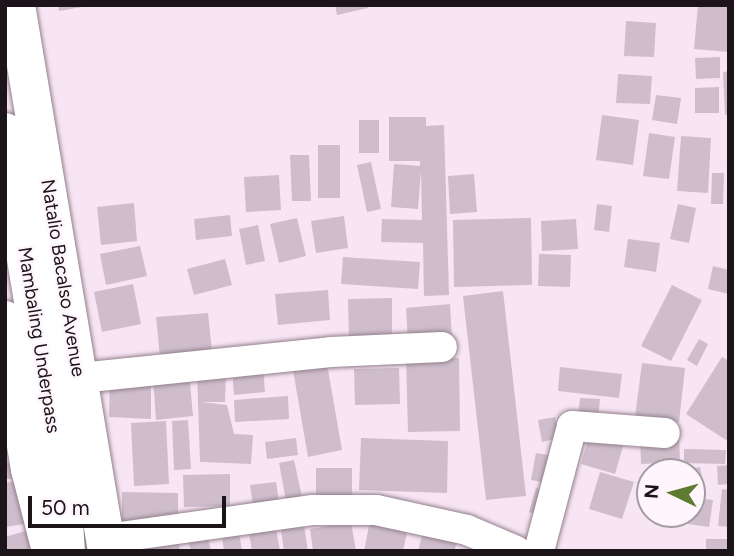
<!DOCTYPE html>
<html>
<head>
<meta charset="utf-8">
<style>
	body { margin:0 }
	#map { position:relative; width:734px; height:556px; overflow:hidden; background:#f8e5f4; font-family:Figtree,sans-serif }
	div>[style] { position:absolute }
	.building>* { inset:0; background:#cfbdcb }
	.roads { filter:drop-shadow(0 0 2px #92808d) drop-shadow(0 0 2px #92808d) }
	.street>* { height:30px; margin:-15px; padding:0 15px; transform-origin:15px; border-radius:15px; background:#fff }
	.secondary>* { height:38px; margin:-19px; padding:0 19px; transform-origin:19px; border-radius:19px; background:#fff }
	.primary>* { height:38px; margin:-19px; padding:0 19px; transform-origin:19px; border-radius:19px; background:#fff }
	span { translate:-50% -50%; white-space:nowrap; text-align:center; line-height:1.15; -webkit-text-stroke:5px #fef6fc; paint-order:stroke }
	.street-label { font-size:19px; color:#1b1419 }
	.frame { position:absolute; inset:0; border:7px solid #1b1419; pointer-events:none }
	.north { position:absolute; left:636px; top:458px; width:70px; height:70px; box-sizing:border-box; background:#fef6fc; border:2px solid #a39ca1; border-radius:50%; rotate:275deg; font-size:19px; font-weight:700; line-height:28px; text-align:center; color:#1b1419 }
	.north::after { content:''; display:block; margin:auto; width:24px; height:32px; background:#5e7b30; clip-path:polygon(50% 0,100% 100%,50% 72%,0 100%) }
	.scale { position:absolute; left:28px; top:496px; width:198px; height:32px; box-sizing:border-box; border:4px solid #1b1419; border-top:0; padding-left:9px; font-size:21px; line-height:24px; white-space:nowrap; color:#1b1419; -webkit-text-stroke:5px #fef6fc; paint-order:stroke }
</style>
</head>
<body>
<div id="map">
	<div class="building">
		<div style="clip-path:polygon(58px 5px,82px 5px,82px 7px,59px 11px)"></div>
		<div style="clip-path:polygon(335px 5px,367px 5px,368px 8px,337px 15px)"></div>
		<div style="clip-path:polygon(698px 5px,729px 7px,729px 52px,694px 49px)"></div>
		<div style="clip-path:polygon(626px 21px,656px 23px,654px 57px,624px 56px)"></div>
		<div style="clip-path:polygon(720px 57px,720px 78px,696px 79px,695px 58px)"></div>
		<div style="clip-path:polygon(729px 71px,729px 114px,725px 115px,723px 72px)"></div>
		<div style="clip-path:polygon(618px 74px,652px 76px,650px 104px,616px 103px)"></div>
		<div style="clip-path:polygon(719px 87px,719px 113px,695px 113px,695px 88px)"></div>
		<div style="clip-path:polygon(656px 95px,681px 98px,677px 124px,652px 120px)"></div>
		<div style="clip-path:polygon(602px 115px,639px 120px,633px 165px,596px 160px)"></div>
		<div style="clip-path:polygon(389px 117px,426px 117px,426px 126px,444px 125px,449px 295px,424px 296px,423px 243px,381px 242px,382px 219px,422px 220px,421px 171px,418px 209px,391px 207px,394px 164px,420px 166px,420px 161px,389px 161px)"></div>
		<div style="clip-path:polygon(359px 120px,379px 120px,379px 153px,359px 153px)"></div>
		<div style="clip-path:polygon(649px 133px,675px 137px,669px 179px,643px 176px)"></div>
		<div style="clip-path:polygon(681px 136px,711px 138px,708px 193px,677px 191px)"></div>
		<div style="clip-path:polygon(318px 145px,340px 145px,340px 198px,318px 198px)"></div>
		<div style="clip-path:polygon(290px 155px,309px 155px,311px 201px,292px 201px)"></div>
		<div style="clip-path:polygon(371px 162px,381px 209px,367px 212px,357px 165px)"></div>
		<div style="clip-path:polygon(712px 173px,724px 173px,723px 204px,711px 204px)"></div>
		<div style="clip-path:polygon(474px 174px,477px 212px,450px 214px,448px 176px)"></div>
		<div style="clip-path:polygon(279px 175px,281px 210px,246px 212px,244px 177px)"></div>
		<div style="clip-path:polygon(134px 203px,137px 241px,101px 245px,97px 207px)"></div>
		<div style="clip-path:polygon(597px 204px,612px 206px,609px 232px,594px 230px)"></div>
		<div style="clip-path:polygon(678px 204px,696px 208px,689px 243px,670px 239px)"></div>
		<div style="clip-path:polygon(230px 215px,232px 236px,196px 240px,194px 219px)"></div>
		<div style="clip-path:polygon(344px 216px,348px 248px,316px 253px,311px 221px)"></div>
		<div style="clip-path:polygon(297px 218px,306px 256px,279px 263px,270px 224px)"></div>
		<div style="clip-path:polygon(531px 218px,532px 285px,454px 287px,453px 220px)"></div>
		<div style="clip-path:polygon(576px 219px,578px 249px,542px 251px,541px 221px)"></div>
		<div style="clip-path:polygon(258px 225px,265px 261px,246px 265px,239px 229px)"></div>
		<div style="clip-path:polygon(628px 239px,660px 243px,656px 272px,624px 267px)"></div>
		<div style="clip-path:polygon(140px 246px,147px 276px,106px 285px,100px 254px)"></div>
		<div style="clip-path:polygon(539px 254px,571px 255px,570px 287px,538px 286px)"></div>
		<div style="clip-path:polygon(343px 257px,420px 262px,418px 289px,341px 284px)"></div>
		<div style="clip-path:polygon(225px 259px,232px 285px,194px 295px,187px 269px)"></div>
		<div style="clip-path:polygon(713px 266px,729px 270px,729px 294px,708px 289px)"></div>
		<div style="clip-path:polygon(133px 284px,141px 324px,102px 332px,94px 292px)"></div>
		<div style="clip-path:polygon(672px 285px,702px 300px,671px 361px,641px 346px)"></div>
		<div style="clip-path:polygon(328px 290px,330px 320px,278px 325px,275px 294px)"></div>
		<div style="clip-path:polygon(503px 291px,526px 496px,486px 500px,463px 296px)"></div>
		<div style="clip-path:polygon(392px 298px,392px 339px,349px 340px,348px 299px)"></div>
		<div style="clip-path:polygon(450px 304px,452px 339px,408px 342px,406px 308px)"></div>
		<div style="clip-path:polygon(208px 313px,212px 352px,160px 357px,156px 317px)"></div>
		<div style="clip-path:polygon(699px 339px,708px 344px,697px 366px,687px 360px)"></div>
		<div style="clip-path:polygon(722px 357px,729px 361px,729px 442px,686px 414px)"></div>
		<div style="clip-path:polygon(459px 358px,460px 431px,408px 432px,406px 359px)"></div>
		<div style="clip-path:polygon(642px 363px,685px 368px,679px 422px,635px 417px)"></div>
		<div style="clip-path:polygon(327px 364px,342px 450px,308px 457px,293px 370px)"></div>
		<div style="clip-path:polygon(263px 367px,265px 392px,234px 395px,232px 369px)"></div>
		<div style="clip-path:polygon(560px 367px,622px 374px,619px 398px,558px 391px)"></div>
		<div style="clip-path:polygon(399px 368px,400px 404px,355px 405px,354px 369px)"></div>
		<div style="clip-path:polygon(197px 370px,226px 371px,225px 402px,201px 402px,227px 405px,234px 434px,253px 435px,251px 464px,200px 462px)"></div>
		<div style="clip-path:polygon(189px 372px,193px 416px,156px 420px,153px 376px)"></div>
		<div style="clip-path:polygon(110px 378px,151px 378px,151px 419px,109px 417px)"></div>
		<div style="clip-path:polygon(288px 396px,289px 419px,235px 422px,234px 400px)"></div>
		<div style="clip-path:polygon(580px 398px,600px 399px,598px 420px,578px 418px)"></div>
		<div style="clip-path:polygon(555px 417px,559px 438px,542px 442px,538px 420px)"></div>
		<div style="clip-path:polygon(188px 420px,191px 469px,174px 470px,172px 421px)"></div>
		<div style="clip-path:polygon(166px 421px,169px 484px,134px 486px,131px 423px)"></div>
		<div style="clip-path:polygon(590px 433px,624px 443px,615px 474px,581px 464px)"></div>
		<div style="clip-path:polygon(679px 434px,680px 462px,641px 464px,640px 435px)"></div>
		<div style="clip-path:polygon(296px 438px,298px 455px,267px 459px,265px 442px)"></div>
		<div style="clip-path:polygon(361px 438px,448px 441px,447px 493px,359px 490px)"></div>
		<div style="clip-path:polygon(684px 449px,726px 450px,725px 464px,684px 463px)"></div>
		<div style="clip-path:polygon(536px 453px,559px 457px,554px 484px,531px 480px)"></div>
		<div style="clip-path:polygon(294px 460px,302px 497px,286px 501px,279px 463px)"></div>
		<div style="clip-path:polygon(5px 463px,12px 463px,13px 479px,5px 479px)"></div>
		<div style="clip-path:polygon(729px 465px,729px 484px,718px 485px,717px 466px)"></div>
		<div style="clip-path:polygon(700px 467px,704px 488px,692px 490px,692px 472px,680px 471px)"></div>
		<div style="clip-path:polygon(316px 468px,352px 468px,352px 496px,316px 495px)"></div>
		<div style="clip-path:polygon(600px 472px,634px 482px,622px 519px,589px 509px)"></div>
		<div style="clip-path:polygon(230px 474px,230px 506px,184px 507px,183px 475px)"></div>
		<div style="clip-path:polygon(23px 480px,30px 523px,5px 527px,5px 483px)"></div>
		<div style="clip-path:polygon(276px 482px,280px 509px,254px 512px,250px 485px)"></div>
		<div style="clip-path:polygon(647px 484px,650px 484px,650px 511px,648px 511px)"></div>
		<div style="clip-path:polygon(536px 488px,550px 492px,543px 516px,529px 512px)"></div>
		<div style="clip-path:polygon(722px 489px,729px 490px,729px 527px,718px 526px)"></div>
		<div style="clip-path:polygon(122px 492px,178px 493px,178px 529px,122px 529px)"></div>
		<div style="clip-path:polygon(692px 497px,713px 500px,709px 527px,681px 523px,682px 514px,692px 514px)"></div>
		<div style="clip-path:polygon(372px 511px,410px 519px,403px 551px,364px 551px)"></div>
		<div style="clip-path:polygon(303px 519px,308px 551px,284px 551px,280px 523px)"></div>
		<div style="clip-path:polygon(275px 522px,280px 551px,252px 551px,248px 527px)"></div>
		<div style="clip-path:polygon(351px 522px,356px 551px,313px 551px,310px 529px)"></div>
		<div style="clip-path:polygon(238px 526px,242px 551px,224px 551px,221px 529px)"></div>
		<div style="clip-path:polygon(206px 529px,211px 551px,191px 551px,186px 534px)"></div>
		<div style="clip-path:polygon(29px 530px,35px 551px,5px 551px,5px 537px)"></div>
		<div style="clip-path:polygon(423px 532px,457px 542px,454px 551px,418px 551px)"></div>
		<div style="clip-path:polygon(177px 533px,180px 551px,142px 551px,140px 541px)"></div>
		<div style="clip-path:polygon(706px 539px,729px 539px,729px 551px,706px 551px)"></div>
	</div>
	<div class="roads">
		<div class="street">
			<div style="left:80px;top:378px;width:252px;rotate:-5.9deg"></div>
			<div style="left:331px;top:352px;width:111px;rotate:-2.6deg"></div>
			<div style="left:106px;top:539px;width:209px;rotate:-8deg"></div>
			<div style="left:313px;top:510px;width:63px"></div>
			<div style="left:376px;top:510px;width:93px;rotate:12.4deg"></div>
			<div style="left:467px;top:530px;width:53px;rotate:23.2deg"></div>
			<div style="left:539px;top:551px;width:129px;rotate:-75.2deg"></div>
			<div style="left:572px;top:426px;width:93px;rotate:4.3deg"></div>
		</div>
		<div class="secondary">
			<div style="left:16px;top:5px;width:554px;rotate:80.54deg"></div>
			<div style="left:5px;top:320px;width:151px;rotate:80.5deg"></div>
			<div style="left:30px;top:469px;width:85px;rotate:75.6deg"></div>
		</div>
		<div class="primary">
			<div style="left:5px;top:132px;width:338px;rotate:80.6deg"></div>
			<div style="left:60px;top:466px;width:85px;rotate:86deg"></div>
		</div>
	</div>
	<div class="street-label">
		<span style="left:63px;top:278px;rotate:81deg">Natalio Bacalso Avenue</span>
		<span style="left:39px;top:340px;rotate:81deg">Mambaling Underpass</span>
	</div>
	<div class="frame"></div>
	<div class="north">N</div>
	<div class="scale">50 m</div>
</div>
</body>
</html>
